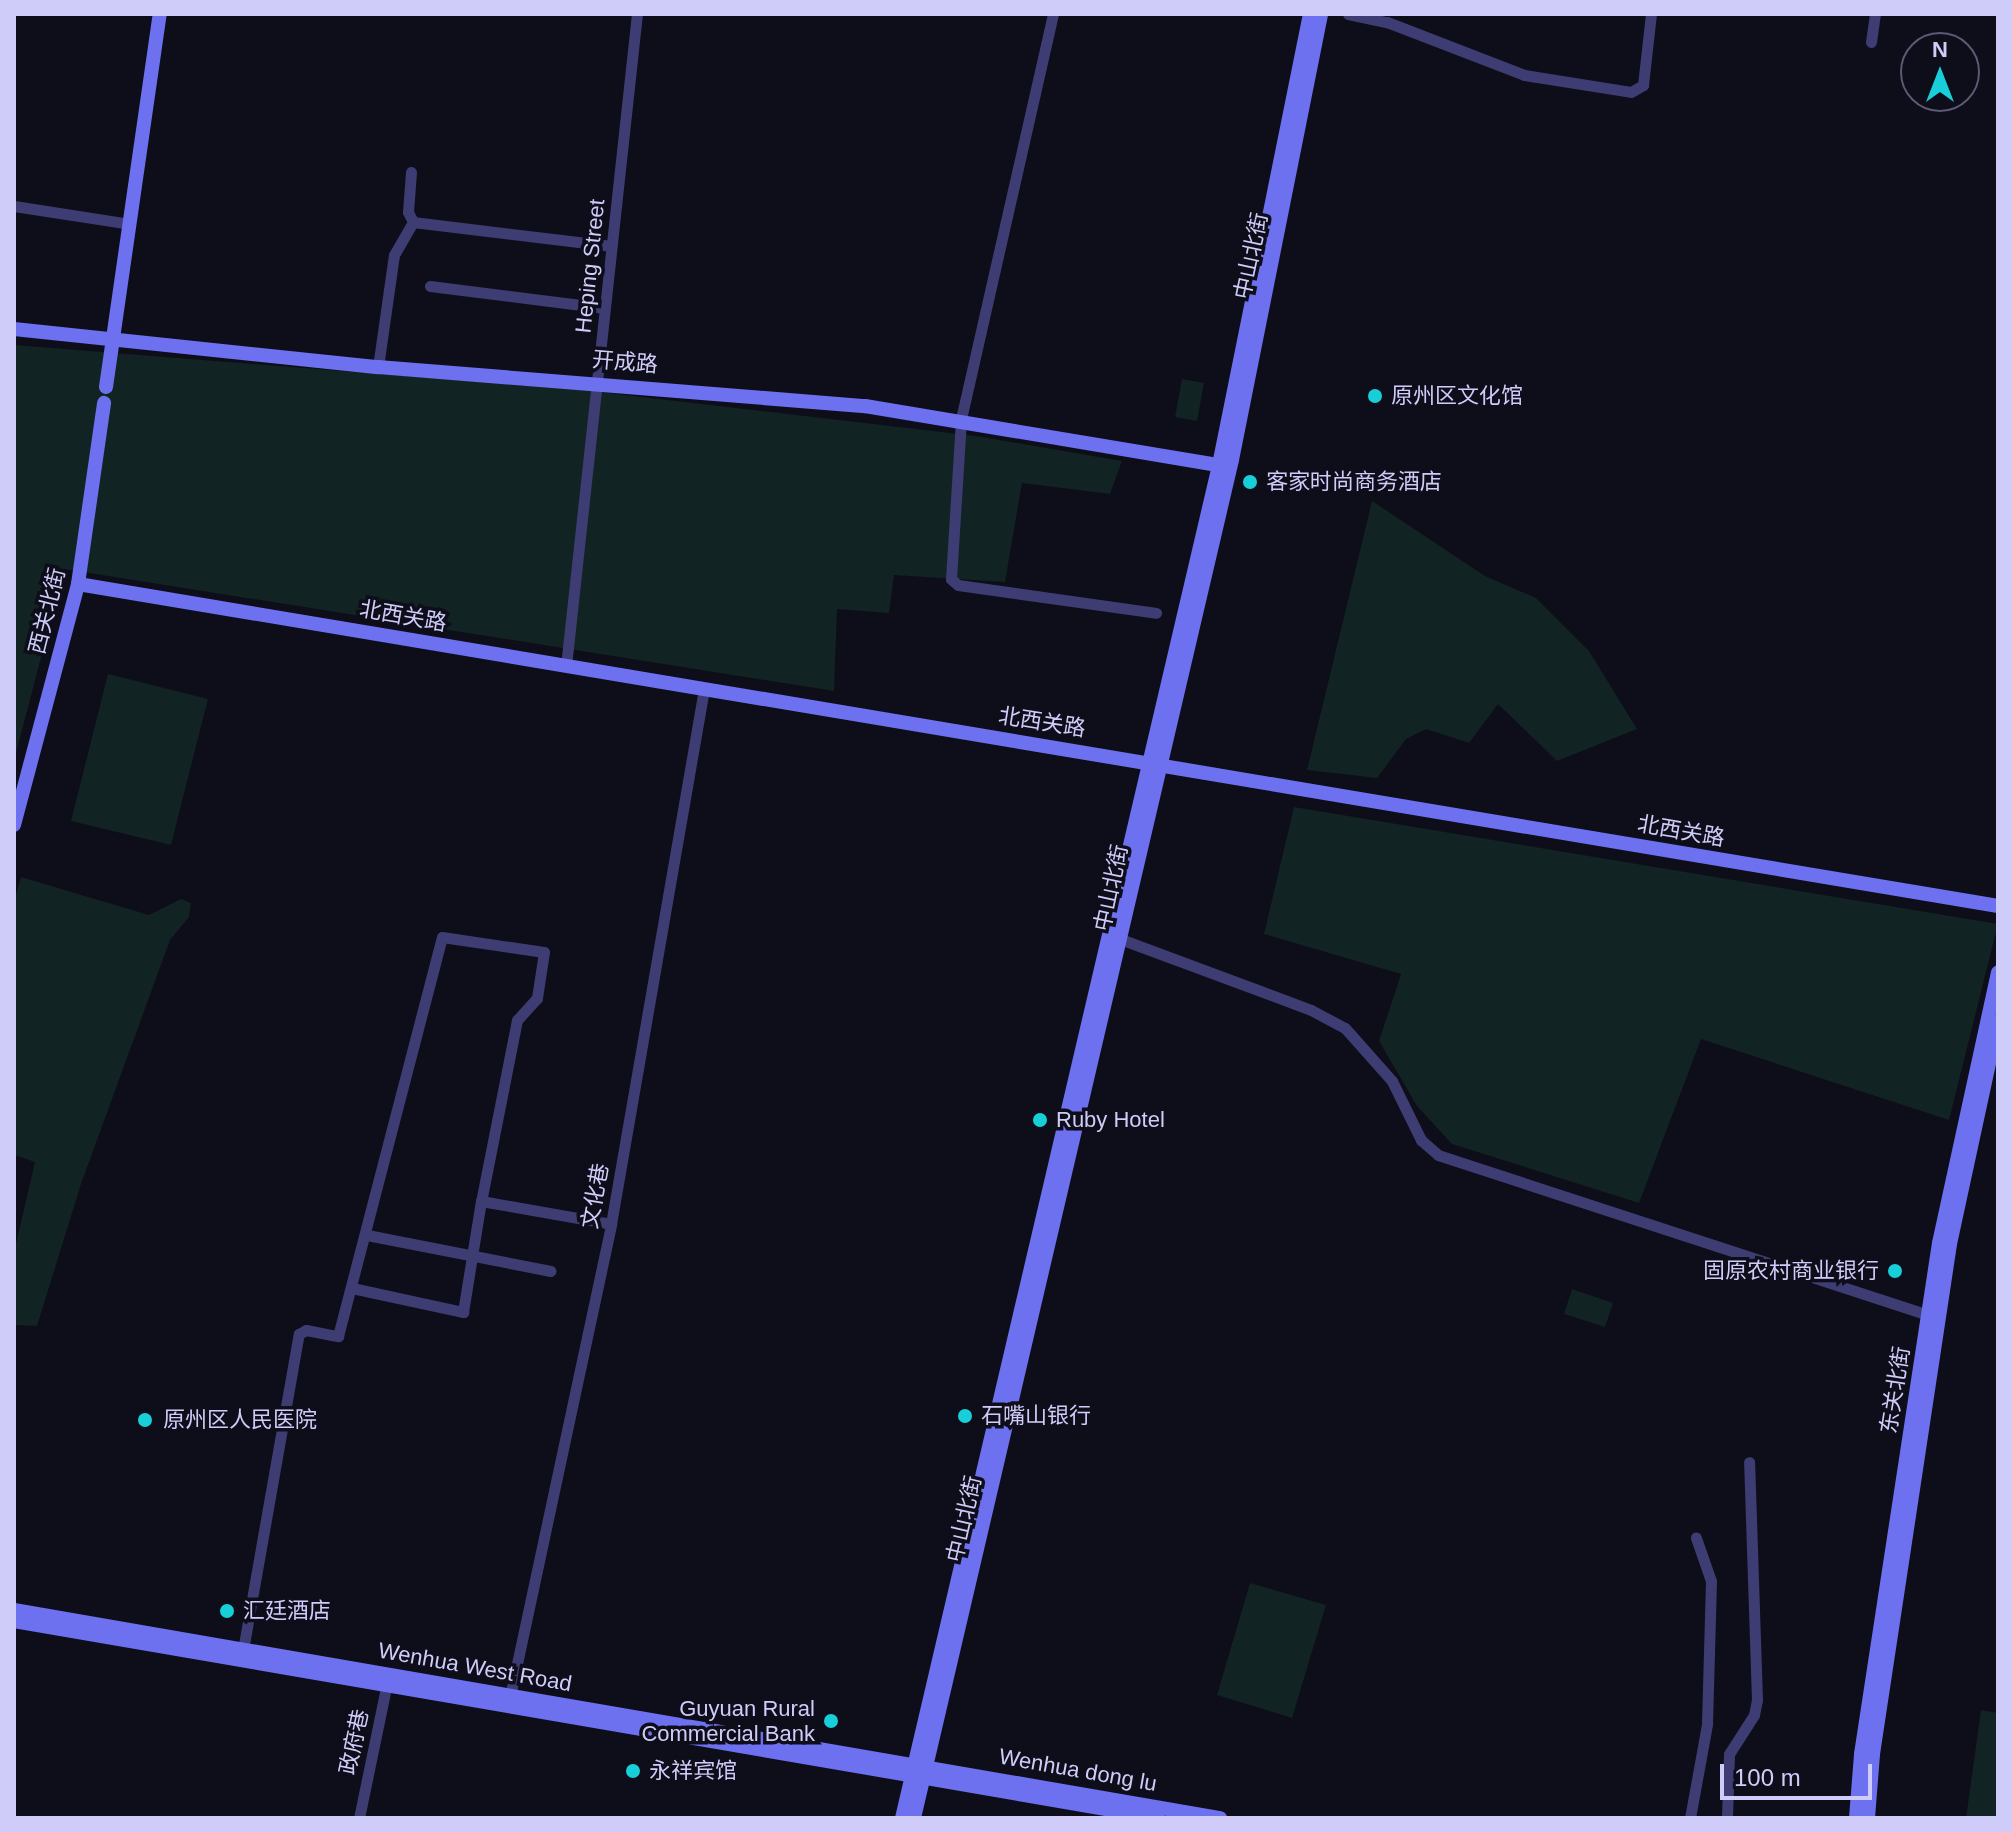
<!DOCTYPE html>
<html>
<head>
<meta charset="utf-8">
<style>
	body { margin:0 }
	#map { position:relative; width:2012px; height:1832px; overflow:hidden; background:#0e0d1a; font-family:Arial,"Noto Sans SC",sans-serif }
	div>[style] { position:absolute }
	.green>* { inset:0; background:#112322 }
	.street>* { height:11px; margin:-5.5px; padding:0 5.5px; transform-origin:5.5px; border-radius:5.5px; background:#3d3d74 }
	.secondary>* { height:14px; margin:-7px; padding:0 7px; transform-origin:7px; border-radius:7px; background:#6d71ef }
	.dots>* { width:22px; height:22px; translate:-50% -50%; box-sizing:border-box; border:4px solid #0e0d1a; border-radius:50% }
	span { translate:-50% -50%; white-space:nowrap; text-align:center; line-height:1.15; -webkit-text-stroke:7px #0e0d1a; paint-order:stroke }
	.street-label { font-size:22px; color:#cfccf9 }
	.poi-label { font-size:22px; color:#cfccf9 }
	.left { translate:0 -50%; text-align:left }
	.right { translate:-100% -50%; text-align:right }
	.frame { position:absolute; inset:0; border:16px solid #cfccf9; pointer-events:none }
	.north { position:absolute; left:1900px; top:32px; width:80px; height:80px; box-sizing:border-box; background:#0e0d1a; border:2px solid #5b5973; border-radius:50%; rotate:0deg; font-size:22px; font-weight:700; line-height:32px; text-align:center; color:#cfccf9 }
	.north::after { content:''; display:block; margin:auto; width:28px; height:36px; background:#18cfd9; clip-path:polygon(50% 0,100% 100%,50% 72%,0 100%) }
	.scale { position:absolute; left:1720px; top:1764px; width:152px; height:36px; box-sizing:border-box; border:4px solid #cfccf9; border-top:0; padding-left:10px; font-size:24px; line-height:28px; white-space:nowrap; color:#cfccf9; -webkit-text-stroke:6px #0e0d1a; paint-order:stroke }
</style>
</head>
<body>
<div id="map">
	<div class="green">
		<div style="clip-path:polygon(14px 345px,582px 390px,976px 436px,1122px 461px,1110px 494px,1022px 483px,1005px 582px,894px 575px,889px 613px,837px 609px,834px 691px,64px 569px,14px 761px)"></div>
		<div style="clip-path:polygon(1182px 379px,1204px 383px,1197px 421px,1175px 417px)"></div>
		<div style="clip-path:polygon(1372px 501px,1485px 576px,1536px 598px,1589px 651px,1637px 729px,1557px 761px,1498px 704px,1469px 743px,1426px 729px,1406px 739px,1377px 778px,1307px 770px)"></div>
		<div style="clip-path:polygon(108px 674px,208px 699px,171px 845px,71px 821px)"></div>
		<div style="clip-path:polygon(1294px 807px,1998px 924px,1949px 1120px,1701px 1039px,1639px 1203px,1452px 1144px,1417px 1106px,1379px 1041px,1401px 974px,1264px 934px)"></div>
		<div style="clip-path:polygon(21px 877px,149px 915px,181px 899px,191px 903px,189px 917px,170px 940px,81px 1184px,37px 1326px,14px 1325px,14px 1252px,35px 1162px,14px 1155px,14px 902px)"></div>
		<div style="clip-path:polygon(1572px 1289px,1613px 1303px,1605px 1327px,1564px 1314px)"></div>
		<div style="clip-path:polygon(1250px 1583px,1326px 1605px,1292px 1718px,1217px 1695px)"></div>
		<div style="clip-path:polygon(1981px 1710px,1998px 1713px,1998px 1818px,1966px 1818px)"></div>
	</div>
	<div class="street">
		<div style="left:1053px;top:14px;width:416px;rotate:102.8deg"></div>
		<div style="left:961px;top:420px;width:159px;rotate:93.6deg"></div>
		<div style="left:951px;top:579px;width:9px;rotate:41deg"></div>
		<div style="left:958px;top:585px;width:200px;rotate:8deg"></div>
		<div style="left:1348px;top:14px;width:40px;rotate:12deg"></div>
		<div style="left:1387px;top:22px;width:147px;rotate:21.1deg"></div>
		<div style="left:1524px;top:75px;width:108px;rotate:9deg"></div>
		<div style="left:1631px;top:92px;width:14px;rotate:-30deg"></div>
		<div style="left:1643px;top:85px;width:71px;rotate:-83.6deg"></div>
		<div style="left:1871px;top:42px;width:28px;rotate:-82deg"></div>
		<div style="left:411px;top:172px;width:40px;rotate:94.3deg"></div>
		<div style="left:408px;top:212px;width:11px;rotate:63deg"></div>
		<div style="left:14px;top:206px;width:117px;rotate:8.8deg"></div>
		<div style="left:413px;top:222px;width:200px;rotate:6.9deg"></div>
		<div style="left:430px;top:286px;width:176px;rotate:7.2deg"></div>
		<div style="left:378px;top:367px;width:113px;rotate:-81.9deg"></div>
		<div style="left:394px;top:255px;width:38px;rotate:-60deg"></div>
		<div style="left:566px;top:666px;width:656px;rotate:-83.79deg"></div>
		<div style="left:1123px;top:940px;width:201px;rotate:20.4deg"></div>
		<div style="left:1311px;top:1010px;width:38px;rotate:28deg"></div>
		<div style="left:1345px;top:1028px;width:71px;rotate:48.4deg"></div>
		<div style="left:1392px;top:1081px;width:66px;rotate:63.8deg"></div>
		<div style="left:1421px;top:1140px;width:23px;rotate:41deg"></div>
		<div style="left:1438px;top:1155px;width:515px;rotate:18.08deg"></div>
		<div style="left:367px;top:1235px;width:187px;rotate:11.1deg"></div>
		<div style="left:352px;top:1288px;width:114px;rotate:12.2deg"></div>
		<div style="left:463px;top:1312px;width:112px;rotate:-80.8deg"></div>
		<div style="left:243px;top:1650px;width:321px;rotate:-80deg"></div>
		<div style="left:299px;top:1334px;width:8px;rotate:-30deg"></div>
		<div style="left:306px;top:1330px;width:33px;rotate:11deg"></div>
		<div style="left:338px;top:1336px;width:412px;rotate:-75.4deg"></div>
		<div style="left:442px;top:937px;width:103px;rotate:8.4deg"></div>
		<div style="left:544px;top:952px;width:47px;rotate:98.7deg"></div>
		<div style="left:537px;top:998px;width:30px;rotate:132deg"></div>
		<div style="left:517px;top:1020px;width:185px;rotate:101.2deg"></div>
		<div style="left:481px;top:1201px;width:132px;rotate:10deg"></div>
		<div style="left:509px;top:1701px;width:488px;rotate:-77.9deg"></div>
		<div style="left:611px;top:1224px;width:543px;rotate:-80.14deg"></div>
		<div style="left:359px;top:1818px;width:143px;rotate:-78.3deg"></div>
		<div style="left:1690px;top:1818px;width:96px;rotate:-79.7deg"></div>
		<div style="left:1707px;top:1724px;width:143px;rotate:-88.4deg"></div>
		<div style="left:1711px;top:1581px;width:46px;rotate:-109.2deg"></div>
		<div style="left:1727px;top:1818px;width:64px;rotate:-88.2deg"></div>
		<div style="left:1729px;top:1754px;width:46px;rotate:-57.3deg"></div>
		<div style="left:1754px;top:1715px;width:15px;rotate:-79deg"></div>
		<div style="left:1757px;top:1700px;width:238px;rotate:-91.9deg"></div>
	</div>
	<div class="secondary">
		<div style="left:14px;top:329px;width:366px;rotate:6deg"></div>
		<div style="left:378px;top:367px;width:489px;rotate:4.6deg"></div>
		<div style="left:865px;top:406px;width:365px;rotate:9.5deg"></div>
		<div style="left:106px;top:387px;width:377px;rotate:-81.8deg"></div>
		<div style="left:78px;top:584px;width:1947px;rotate:9.52deg"></div>
		<div style="left:14px;top:825px;width:249px;rotate:-75.1deg"></div>
		<div style="left:78px;top:584px;width:183px;rotate:-81.8deg"></div>
		<div style="left:14px;top:1610px;width:1224px;rotate:9.79deg"></div>
		<div style="left:14px;top:1621px;width:1161px;rotate:9.77deg"></div>
		<div style="left:902px;top:1818px;width:1390px;rotate:-76.81deg"></div>
		<div style="left:1219px;top:465px;width:460px;rotate:-78.6deg"></div>
		<div style="left:914px;top:1818px;width:1395px;rotate:-76.82deg"></div>
		<div style="left:1232px;top:460px;width:455px;rotate:-78.7deg"></div>
		<div style="left:1856px;top:1818px;width:64px;rotate:-85.5deg"></div>
		<div style="left:1861px;top:1754px;width:517px;rotate:-81.32deg"></div>
		<div style="left:1939px;top:1243px;width:277px;rotate:-77.7deg"></div>
		<div style="left:1868px;top:1818px;width:64px;rotate:-85.5deg"></div>
		<div style="left:1873px;top:1754px;width:516px;rotate:-81.41deg"></div>
		<div style="left:1950px;top:1244px;width:227px;rotate:-77.8deg"></div>
	</div>
	<div class="dots">
		<div style="left:1375px;top:396px;background:#18cfd9"></div>
		<div style="left:1250px;top:482px;background:#18cfd9"></div>
		<div style="left:1040px;top:1120px;background:#18cfd9"></div>
		<div style="left:1895px;top:1271px;background:#18cfd9"></div>
		<div style="left:965px;top:1416px;background:#18cfd9"></div>
		<div style="left:145px;top:1420px;background:#18cfd9"></div>
		<div style="left:227px;top:1611px;background:#18cfd9"></div>
		<div style="left:831px;top:1721px;background:#18cfd9"></div>
		<div style="left:633px;top:1771px;background:#18cfd9"></div>
	</div>
	<div class="street-label">
		<span style="left:1251px;top:256px;rotate:-78deg">中山北街</span>
		<span style="left:590px;top:266px;rotate:-84deg">Heping Street</span>
		<span style="left:625px;top:362px;rotate:5deg">开成路</span>
		<span style="left:47px;top:611px;rotate:-76deg">西关北街</span>
		<span style="left:403px;top:616px;rotate:10deg">北西关路</span>
		<span style="left:1042px;top:722px;rotate:9deg">北西关路</span>
		<span style="left:1681px;top:831px;rotate:10deg">北西关路</span>
		<span style="left:1111px;top:888px;rotate:-78deg">中山北街</span>
		<span style="left:595px;top:1196px;rotate:-80deg">文化巷</span>
		<span style="left:1895px;top:1390px;rotate:-81deg">东关北街</span>
		<span style="left:964px;top:1519px;rotate:-77deg">中山北街</span>
		<span style="left:475px;top:1667px;rotate:10deg">Wenhua West Road</span>
		<span style="left:354px;top:1742px;rotate:-78deg">政府巷</span>
		<span style="left:1078px;top:1770px;rotate:10deg">Wenhua dong lu</span>
	</div>
	<div class="poi-label">
		<span class="left" style="left:1391px;top:396px">原州区文化馆</span>
		<span class="left" style="left:1266px;top:482px">客家时尚商务酒店</span>
		<span class="left" style="left:1056px;top:1120px">Ruby Hotel</span>
		<span class="right" style="left:1879px;top:1271px">固原农村商业银行</span>
		<span class="left" style="left:981px;top:1416px">石嘴山银行</span>
		<span class="left" style="left:163px;top:1420px">原州区人民医院</span>
		<span class="left" style="left:243px;top:1611px">汇廷酒店</span>
		<span class="right" style="left:815px;top:1721px">Guyuan Rural<br>Commercial Bank</span>
		<span class="left" style="left:649px;top:1771px">永祥宾馆</span>
	</div>
	<div class="frame"></div>
	<div class="north">N</div>
	<div class="scale">100 m</div>
</div>
</body>
</html>
